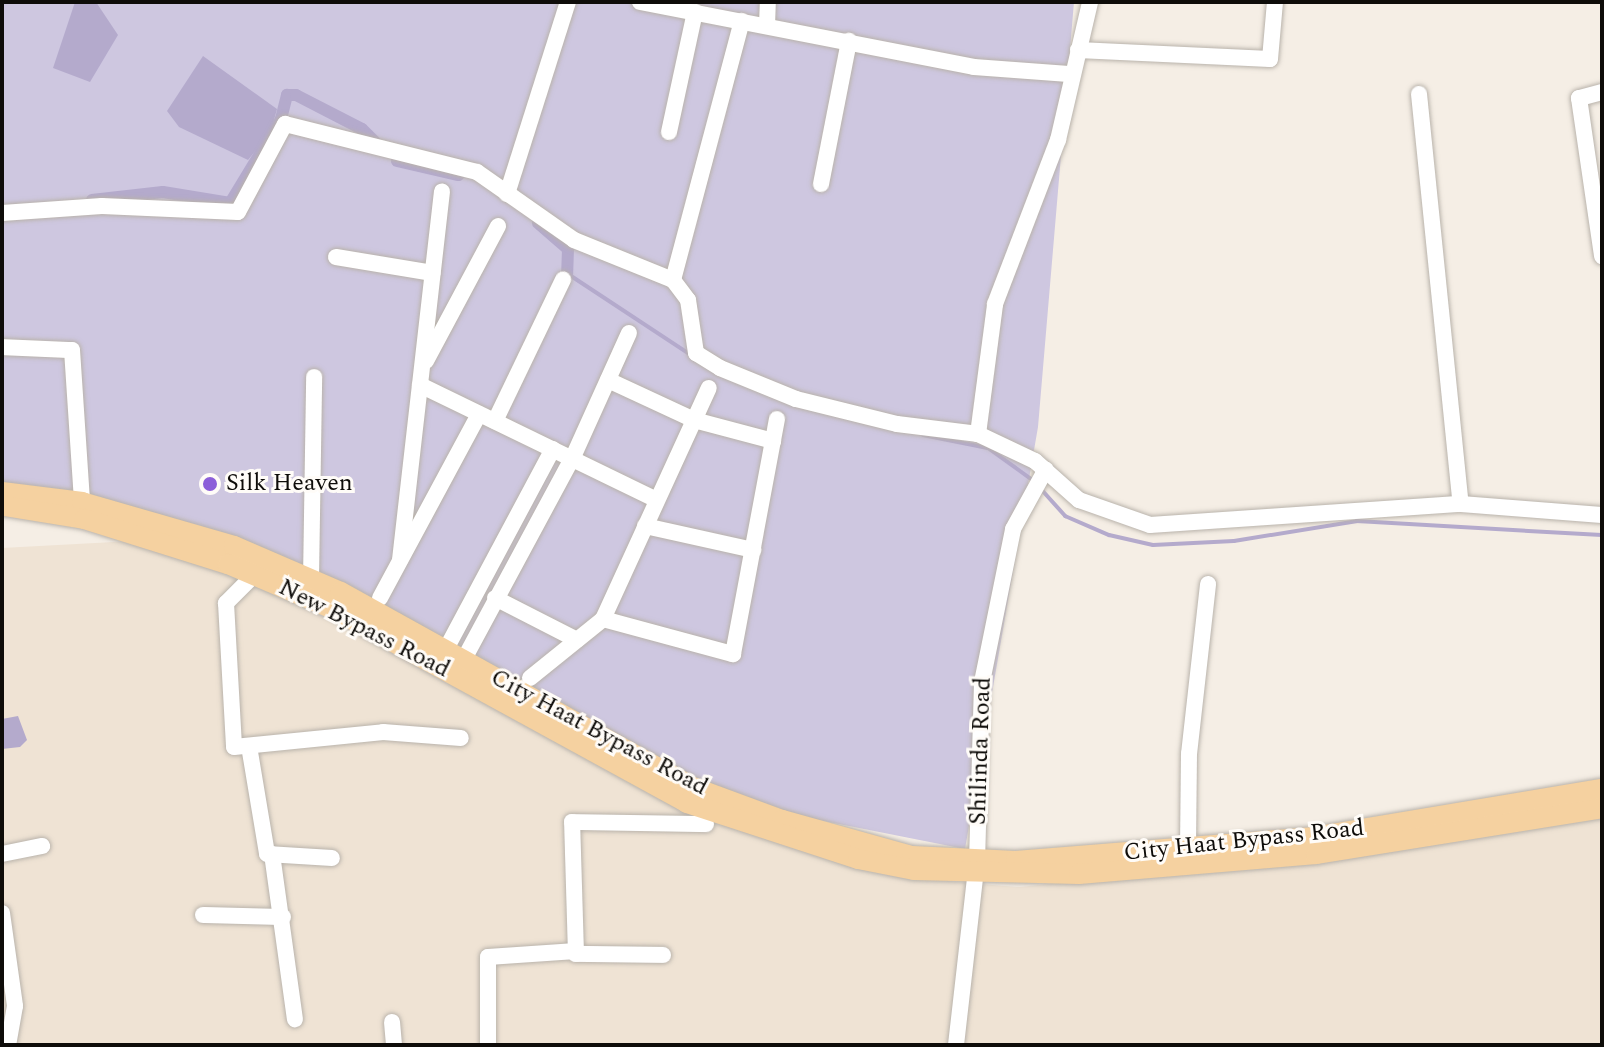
<!DOCTYPE html>
<html>
<head>
<meta charset="utf-8">
<style>
	body { margin:0 }
	#map { position:relative; width:1604px; height:1047px; overflow:hidden; background:#f5eee5; font-family:Spectral,serif }
	div>[style] { position:absolute }
	.built>* { inset:0; background:#efe3d4 }
	.green>* { inset:0; background:#cec7e0 }
	.water>* { inset:0; background:#b4aacc }
	.stream>* { height:4px; margin:-2px; padding:0 2px; transform-origin:2px; border-radius:2px; background:#b4aacc }
	.canal>* { height:12px; margin:-6px; padding:0 6px; transform-origin:6px; border-radius:6px; background:#b4aacc }
	.roads { filter:drop-shadow(0 0 2px #b9b3ab) drop-shadow(0 0 2px #b9b3ab) }
	.minor>* { height:16px; margin:-8px; padding:0 8px; transform-origin:8px; border-radius:8px; background:#fff }
	.major>* { height:20px; margin:-10px; padding:0 10px; transform-origin:10px; border-radius:10px; background:#f5d1a0 }
	.dots>* { width:22px; height:22px; translate:-50% -50%; box-sizing:border-box; border:4px solid #fffcf8; border-radius:50% }
	span { translate:-50% -50%; white-space:nowrap; text-align:center; line-height:1.15; -webkit-text-stroke:6px #fffcf8; paint-order:stroke }
	.poi-label { font-size:24px; color:#0e0c09 }
	.left { translate:0 -50%; text-align:left }
	.street-label { font-size:24px; color:#0e0c09 }
	.frame { position:absolute; inset:0; border:4px solid #0e0c09; pointer-events:none }
</style>
</head>
<body>
<div id="map">
	<div class="built">
		<div style="clip-path:polygon(151px 540px,281px 595px,742px 831px,954px 882px,1019px 887px,1310px 858px,1602px 807px,1602px 1045px,2px 1045px,2px 548px)"></div>
	</div>
	<div class="green">
		<div style="clip-path:polygon(2px 2px,1074px 2px,1038px 427px,965px 849px,748px 806px,335px 589px,2px 490px)"></div>
	</div>
	<div class="water">
		<div style="clip-path:polygon(75px 2px,96px 2px,118px 35px,90px 82px,53px 68px)"></div>
		<div style="clip-path:polygon(203px 56px,277px 109px,271px 131px,248px 160px,179px 127px,167px 111px)"></div>
		<div style="clip-path:polygon(18px 716px,27px 740px,20px 747px,2px 749px,2px 719px)"></div>
	</div>
	<div class="stream">
		<div style="left:568px;top:274px;width:147px;rotate:33.4deg"></div>
		<div style="left:923px;top:435px;width:66px;rotate:11.3deg"></div>
		<div style="left:988px;top:448px;width:57px;rotate:35.7deg"></div>
		<div style="left:1040px;top:488px;width:38px;rotate:48deg"></div>
		<div style="left:1065px;top:516px;width:48px;rotate:23.4deg"></div>
		<div style="left:1109px;top:535px;width:45px;rotate:12.8deg"></div>
		<div style="left:1153px;top:545px;width:81px;rotate:-2.8deg"></div>
		<div style="left:1234px;top:541px;width:125px;rotate:-9.2deg"></div>
		<div style="left:1357px;top:521px;width:245px;rotate:3.3deg"></div>
	</div>
	<div class="canal">
		<div style="left:397px;top:161px;width:63px;rotate:12.9deg"></div>
		<div style="left:92px;top:200px;width:71px;rotate:-6.4deg"></div>
		<div style="left:163px;top:192px;width:68px;rotate:9.3deg"></div>
		<div style="left:230px;top:203px;width:98px;rotate:-58.7deg"></div>
		<div style="left:281px;top:119px;width:25px;rotate:-76deg"></div>
		<div style="left:287px;top:95px;width:9px"></div>
		<div style="left:296px;top:95px;width:74px;rotate:27.3deg"></div>
		<div style="left:362px;top:129px;width:27px;rotate:45deg"></div>
		<div style="left:538px;top:223px;width:40px;rotate:41deg"></div>
		<div style="left:568px;top:249px;width:25px;rotate:92deg"></div>
	</div>
	<div class="roads">
		<div class="minor">
			<div style="left:640px;top:2px;width:340px;rotate:11deg"></div>
			<div style="left:974px;top:67px;width:95px;rotate:4.2deg"></div>
			<div style="left:767px;top:26px;width:24px;rotate:-88deg"></div>
			<div style="left:1078px;top:50px;width:192px;rotate:2.7deg"></div>
			<div style="left:1270px;top:59px;width:57px;rotate:-85deg"></div>
			<div style="left:1602px;top:92px;width:24px;rotate:165deg"></div>
			<div style="left:1579px;top:98px;width:160px;rotate:81.7deg"></div>
			<div style="left:1419px;top:94px;width:412px;rotate:84.2deg"></div>
			<div style="left:669px;top:132px;width:123px;rotate:-77.8deg"></div>
			<div style="left:821px;top:184px;width:146px;rotate:-78.9deg"></div>
			<div style="left:507px;top:194px;width:201px;rotate:-72.4deg"></div>
			<div style="left:2px;top:213px;width:100px;rotate:-4deg"></div>
			<div style="left:102px;top:206px;width:136px;rotate:2.5deg"></div>
			<div style="left:238px;top:212px;width:100px;rotate:-61.9deg"></div>
			<div style="left:285px;top:124px;width:198px;rotate:14deg"></div>
			<div style="left:477px;top:172px;width:118px;rotate:35deg"></div>
			<div style="left:574px;top:240px;width:107px;rotate:22deg"></div>
			<div style="left:673px;top:280px;width:25px;rotate:53deg"></div>
			<div style="left:688px;top:300px;width:54px;rotate:81.4deg"></div>
			<div style="left:696px;top:353px;width:28px;rotate:32deg"></div>
			<div style="left:720px;top:368px;width:82px;rotate:22.2deg"></div>
			<div style="left:796px;top:399px;width:104px;rotate:13.9deg"></div>
			<div style="left:897px;top:424px;width:82px;rotate:7deg"></div>
			<div style="left:978px;top:434px;width:63px;rotate:25.3deg"></div>
			<div style="left:1035px;top:461px;width:59px;rotate:41.6deg"></div>
			<div style="left:1079px;top:500px;width:75px;rotate:19.4deg"></div>
			<div style="left:1150px;top:525px;width:312px;rotate:-3.9deg"></div>
			<div style="left:1461px;top:504px;width:141px;rotate:4.5deg"></div>
			<div style="left:336px;top:257px;width:98px;rotate:9.4deg"></div>
			<div style="left:673px;top:280px;width:268px;rotate:-75.1deg"></div>
			<div style="left:2px;top:347px;width:70px;rotate:2.5deg"></div>
			<div style="left:72px;top:350px;width:152px;rotate:86.2deg"></div>
			<div style="left:426px;top:361px;width:153px;rotate:-61.9deg"></div>
			<div style="left:608px;top:380px;width:95px;rotate:24.9deg"></div>
			<div style="left:694px;top:420px;width:82px;rotate:14.9deg"></div>
			<div style="left:420px;top:385px;width:263px;rotate:25.9deg"></div>
			<div style="left:495px;top:421px;width:157px;rotate:-64.3deg"></div>
			<div style="left:978px;top:434px;width:131px;rotate:-82.5deg"></div>
			<div style="left:995px;top:304px;width:176px;rotate:-69deg"></div>
			<div style="left:1058px;top:140px;width:142px;rotate:-76.9deg"></div>
			<div style="left:645px;top:526px;width:111px;rotate:12.5deg"></div>
			<div style="left:400px;top:560px;width:371px;rotate:-83.5deg"></div>
			<div style="left:254px;top:575px;width:40px;rotate:135deg"></div>
			<div style="left:226px;top:603px;width:144px;rotate:86.8deg"></div>
			<div style="left:234px;top:747px;width:150px;rotate:-5.7deg"></div>
			<div style="left:383px;top:732px;width:78px;rotate:4.4deg"></div>
			<div style="left:311px;top:579px;width:202px;rotate:-89.1deg"></div>
			<div style="left:380px;top:598px;width:209px;rotate:-61.7deg"></div>
			<div style="left:495px;top:598px;width:92px;rotate:27.1deg"></div>
			<div style="left:603px;top:619px;width:135px;rotate:15.1deg"></div>
			<div style="left:733px;top:654px;width:239px;rotate:-79.4deg"></div>
			<div style="left:445px;top:651px;width:229px;rotate:-61.9deg"></div>
			<div style="left:463px;top:661px;width:232px;rotate:-61.7deg"></div>
			<div style="left:573px;top:457px;width:136px;rotate:-65.7deg"></div>
			<div style="left:530px;top:678px;width:94px;rotate:-38.9deg"></div>
			<div style="left:603px;top:619px;width:254px;rotate:-65.4deg"></div>
			<div style="left:249px;top:746px;width:109px;rotate:80.5deg"></div>
			<div style="left:267px;top:854px;width:65px;rotate:3.5deg"></div>
			<div style="left:1188px;top:848px;width:94px;rotate:-89.4deg"></div>
			<div style="left:1189px;top:754px;width:171px;rotate:-83.6deg"></div>
			<div style="left:2px;top:854px;width:41px;rotate:-11.3deg"></div>
			<div style="left:272px;top:854px;width:167px;rotate:82.1deg"></div>
			<div style="left:2px;top:913px;width:94px;rotate:82deg"></div>
			<div style="left:15px;top:1006px;width:40px;rotate:100deg"></div>
			<div style="left:203px;top:915px;width:80px;rotate:1.4deg"></div>
			<div style="left:663px;top:955px;width:87px;rotate:-179.3deg"></div>
			<div style="left:576px;top:954px;width:132px;rotate:-91.7deg"></div>
			<div style="left:572px;top:822px;width:134px;rotate:0.9deg"></div>
			<div style="left:392px;top:1022px;width:23px;rotate:85deg"></div>
			<div style="left:488px;top:1045px;width:88px;rotate:-90deg"></div>
			<div style="left:488px;top:957px;width:88px;rotate:-3.9deg"></div>
			<div style="left:956px;top:1045px;width:184px;rotate:-83.5deg"></div>
			<div style="left:977px;top:862px;width:180px;rotate:-88.4deg"></div>
			<div style="left:982px;top:682px;width:156px;rotate:-78.5deg"></div>
			<div style="left:1013px;top:529px;width:68px;rotate:-61.2deg"></div>
		</div>
		<div class="major">
			<div style="left:2px;top:492px;width:81px;rotate:7.1deg"></div>
			<div style="left:82px;top:502px;width:158px;rotate:16.1deg"></div>
			<div style="left:234px;top:546px;width:116px;rotate:23.3deg"></div>
			<div style="left:341px;top:592px;width:405px;rotate:29deg"></div>
			<div style="left:695px;top:788px;width:93px;rotate:20.2deg"></div>
			<div style="left:782px;top:820px;width:135px;rotate:15.5deg"></div>
			<div style="left:912px;top:856px;width:104px;rotate:2.8deg"></div>
			<div style="left:1016px;top:861px;width:299px;rotate:-4.6deg"></div>
			<div style="left:1314px;top:837px;width:292px;rotate:-9.5deg"></div>
			<div style="left:4px;top:506px;width:81px;rotate:9.2deg"></div>
			<div style="left:84px;top:519px;width:151px;rotate:17.4deg"></div>
			<div style="left:228px;top:564px;width:114px;rotate:23.2deg"></div>
			<div style="left:333px;top:609px;width:404px;rotate:28.7deg"></div>
			<div style="left:687px;top:803px;width:180px;rotate:18.1deg"></div>
			<div style="left:858px;top:859px;width:57px;rotate:11.1deg"></div>
			<div style="left:914px;top:870px;width:165px;rotate:1.4deg"></div>
			<div style="left:1079px;top:874px;width:238px;rotate:-4.8deg"></div>
			<div style="left:1316px;top:854px;width:290px;rotate:-9.1deg"></div>
		</div>
	</div>
	<div class="dots">
		<div style="left:210px;top:484px;background:#8c5fd9"></div>
	</div>
	<div class="poi-label">
		<span class="left" style="left:226px;top:484px">Silk Heaven</span>
	</div>
	<div class="street-label">
		<span style="left:364px;top:629px;rotate:27deg">New Bypass Road</span>
		<span style="left:599px;top:733px;rotate:28deg">City Haat Bypass Road</span>
		<span style="left:981px;top:751px;rotate:-88deg">Shilinda Road</span>
		<span style="left:1244px;top:841px;rotate:-6deg">City Haat Bypass Road</span>
	</div>
	<div class="frame"></div>
</div>
</body>
</html>
